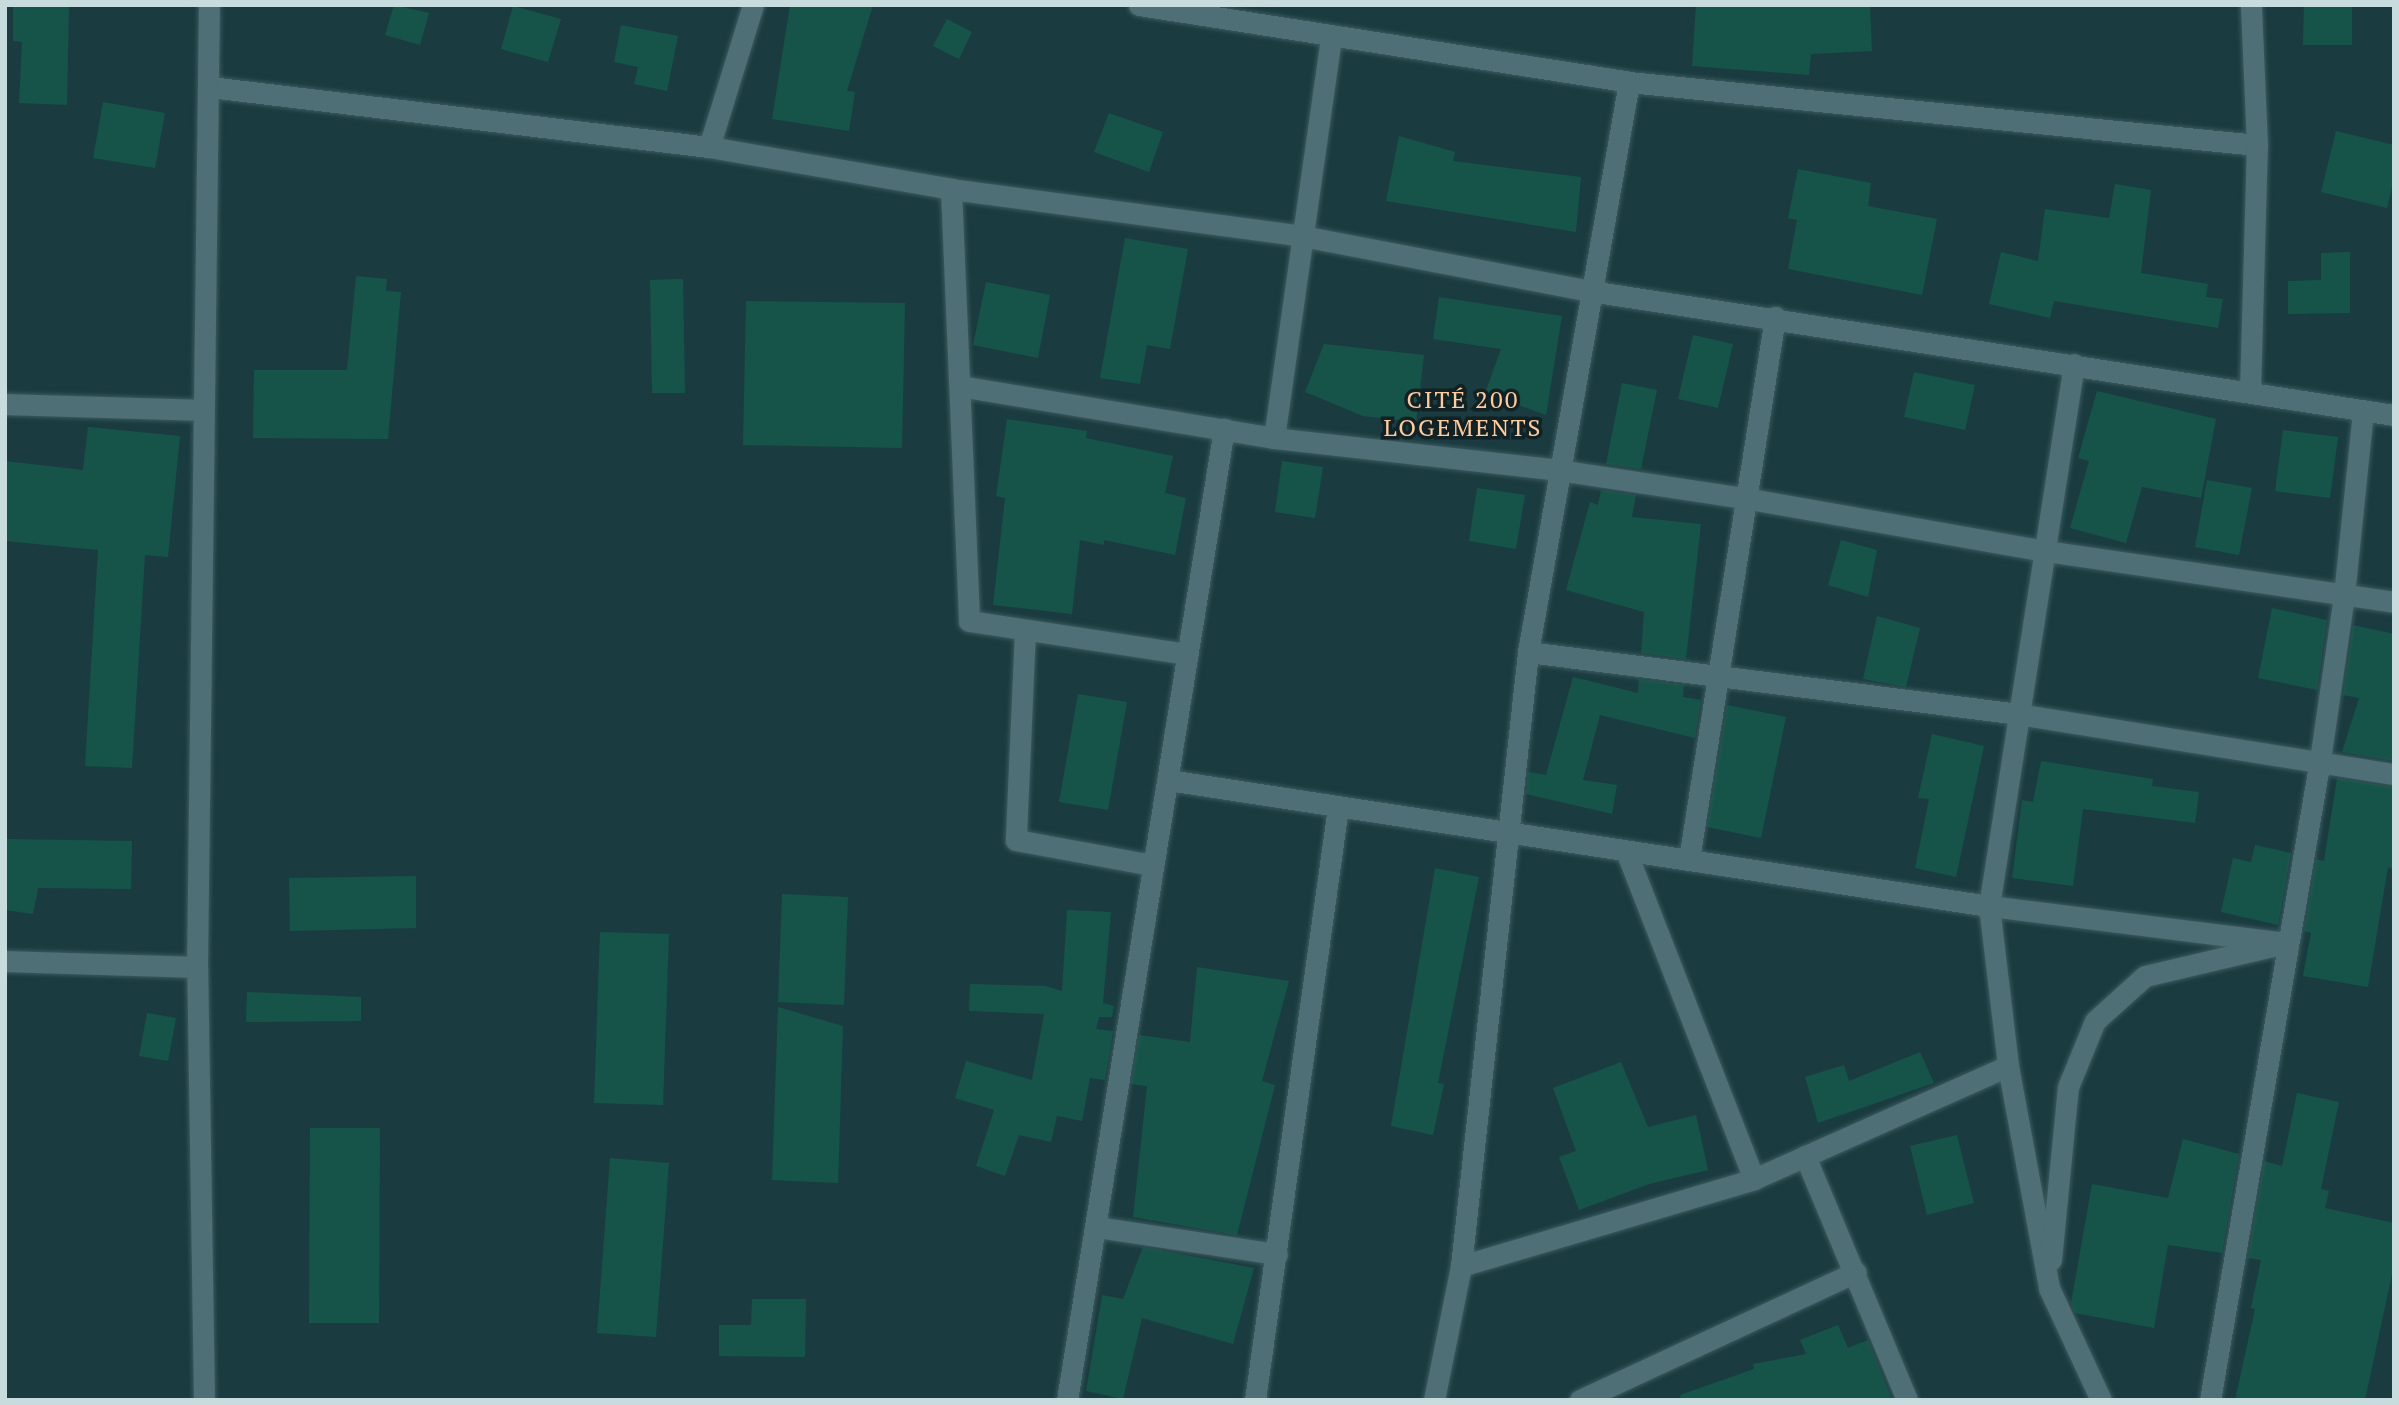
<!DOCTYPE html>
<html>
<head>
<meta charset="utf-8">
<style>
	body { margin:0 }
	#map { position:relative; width:2399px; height:1405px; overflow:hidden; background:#1a3c41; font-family:"PT Serif",serif }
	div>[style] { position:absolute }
	.building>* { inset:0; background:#165449 }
	.roads { filter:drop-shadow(0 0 2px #3c5a5e) drop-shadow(0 0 2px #3c5a5e) }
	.street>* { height:21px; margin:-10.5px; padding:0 10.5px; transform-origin:10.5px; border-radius:10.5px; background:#4d6f75 }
	.secondary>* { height:21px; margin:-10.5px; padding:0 10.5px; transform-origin:10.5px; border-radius:10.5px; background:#4d6f75 }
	span { translate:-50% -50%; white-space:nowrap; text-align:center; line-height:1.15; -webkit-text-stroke:7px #122123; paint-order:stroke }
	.neighbourhood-label { font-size:24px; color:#fecca1; letter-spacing:2px }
	.frame { position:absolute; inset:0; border:7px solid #c8dbdd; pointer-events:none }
</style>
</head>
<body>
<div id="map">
	<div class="building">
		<div style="clip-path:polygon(13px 5px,69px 5px,67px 105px,19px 103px,22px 42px,13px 41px)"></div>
		<div style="clip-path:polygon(394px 5px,429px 13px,420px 45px,385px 35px)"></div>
		<div style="clip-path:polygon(790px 5px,873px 5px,847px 91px,855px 92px,849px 131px,772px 119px)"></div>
		<div style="clip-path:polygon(1696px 5px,1870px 6px,1872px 51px,1811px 54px,1809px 75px,1692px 66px)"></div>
		<div style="clip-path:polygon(2304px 5px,2352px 5px,2352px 45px,2303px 45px)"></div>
		<div style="clip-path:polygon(513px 6px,561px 19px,548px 62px,501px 49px)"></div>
		<div style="clip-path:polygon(947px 19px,972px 32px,959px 59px,933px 46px)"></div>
		<div style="clip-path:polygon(621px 25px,678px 36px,667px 91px,634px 84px,638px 67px,614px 62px)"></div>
		<div style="clip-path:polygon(103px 102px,165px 113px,155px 168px,93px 158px)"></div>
		<div style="clip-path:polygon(1109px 113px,1163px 132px,1149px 172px,1094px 152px)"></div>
		<div style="clip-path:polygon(2336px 131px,2394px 145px,2394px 178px,2387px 208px,2321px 192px)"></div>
		<div style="clip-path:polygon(1399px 136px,1455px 152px,1453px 161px,1581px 177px,1576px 232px,1386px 201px)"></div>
		<div style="clip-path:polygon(1798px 169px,1871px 183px,1868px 206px,1937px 219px,1922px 295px,1788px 269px,1797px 220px,1788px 218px)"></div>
		<div style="clip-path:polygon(2115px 184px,2151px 190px,2141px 273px,2208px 284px,2206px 297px,2223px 299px,2218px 328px,2054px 301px,2050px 318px,1989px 304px,2001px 252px,2038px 261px,2045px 209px,2109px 218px)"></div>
		<div style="clip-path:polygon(1125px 238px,1188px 249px,1170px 349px,1147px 345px,1140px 384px,1100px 378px)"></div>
		<div style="clip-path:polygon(2350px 252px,2350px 313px,2288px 314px,2288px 281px,2321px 280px,2321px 253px)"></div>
		<div style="clip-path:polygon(356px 276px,387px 279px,386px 291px,401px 292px,388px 439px,253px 438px,254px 370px,347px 370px)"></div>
		<div style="clip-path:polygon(683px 279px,685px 393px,652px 393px,650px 280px)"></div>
		<div style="clip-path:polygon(986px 282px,1050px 295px,1038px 358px,973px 345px)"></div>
		<div style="clip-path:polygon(1439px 297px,1562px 316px,1546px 415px,1485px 393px,1501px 349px,1433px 339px)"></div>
		<div style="clip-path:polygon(746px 301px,905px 303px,902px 448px,743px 445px)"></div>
		<div style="clip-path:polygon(1693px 335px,1733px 344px,1718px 408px,1678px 399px)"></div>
		<div style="clip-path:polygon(1324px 344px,1424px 355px,1416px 422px,1363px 416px,1305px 392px)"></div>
		<div style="clip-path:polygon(1914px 372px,1975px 385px,1965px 430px,1904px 417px)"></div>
		<div style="clip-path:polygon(1622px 383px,1657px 390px,1641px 469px,1606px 464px)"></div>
		<div style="clip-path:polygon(2097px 391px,2216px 419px,2201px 498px,2142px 487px,2126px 543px,2070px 528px,2089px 461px,2078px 458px)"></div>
		<div style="clip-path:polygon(1007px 419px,1087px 431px,1086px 438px,1173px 456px,1165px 493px,1186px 498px,1175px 555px,1104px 540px,1104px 545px,1080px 540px,1072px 614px,993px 605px,1005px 498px,996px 496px)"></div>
		<div style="clip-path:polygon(88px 427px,180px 436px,168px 557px,145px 555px,132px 768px,85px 766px,98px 550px,5px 541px,5px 461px,83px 470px)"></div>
		<div style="clip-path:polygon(2283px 430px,2338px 437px,2330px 498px,2275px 491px)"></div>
		<div style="clip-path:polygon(1282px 461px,1323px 467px,1315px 518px,1275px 512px)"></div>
		<div style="clip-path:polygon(2207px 480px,2252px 488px,2239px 555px,2195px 547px)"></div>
		<div style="clip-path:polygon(1477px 488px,1525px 495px,1516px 549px,1469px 541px)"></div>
		<div style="clip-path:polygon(1601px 490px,1636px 495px,1632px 517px,1701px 524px,1686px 659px,1641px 653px,1644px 612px,1566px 590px,1590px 502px,1598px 505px)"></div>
		<div style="clip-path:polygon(1841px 540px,1877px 550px,1868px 597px,1828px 585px)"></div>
		<div style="clip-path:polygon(2272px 608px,2327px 620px,2317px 690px,2258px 678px)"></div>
		<div style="clip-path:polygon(1877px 616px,1920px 628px,1906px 687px,1863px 679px)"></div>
		<div style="clip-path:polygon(2353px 625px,2394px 634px,2394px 761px,2342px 752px,2359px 698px,2343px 695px)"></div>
		<div style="clip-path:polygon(1573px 677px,1638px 693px,1639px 679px,1684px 685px,1683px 697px,1701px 700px,1695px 738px,1600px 715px,1583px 780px,1617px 785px,1612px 814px,1526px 794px,1528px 772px,1546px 775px)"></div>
		<div style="clip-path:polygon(1078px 694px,1127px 702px,1108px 810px,1059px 802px)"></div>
		<div style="clip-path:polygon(1727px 705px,1786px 717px,1761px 838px,1707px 827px)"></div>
		<div style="clip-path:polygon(1932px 734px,1984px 746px,1956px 877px,1915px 868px,1929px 799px,1918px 798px)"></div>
		<div style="clip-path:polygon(2041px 761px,2153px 779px,2152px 786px,2199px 792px,2195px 823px,2083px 809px,2073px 886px,2012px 878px,2022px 800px,2033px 802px)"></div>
		<div style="clip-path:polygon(2337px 778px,2394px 787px,2394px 869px,2388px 867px,2368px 987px,2303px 976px,2311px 933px,2304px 931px,2316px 859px,2324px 861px)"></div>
		<div style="clip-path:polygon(5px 839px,132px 841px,131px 889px,38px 888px,33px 914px,5px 910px)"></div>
		<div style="clip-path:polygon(2255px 845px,2291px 853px,2278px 925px,2221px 912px,2233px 858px,2251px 862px)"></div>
		<div style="clip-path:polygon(1435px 868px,1479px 877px,1438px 1083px,1444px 1084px,1433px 1135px,1391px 1126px)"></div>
		<div style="clip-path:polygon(416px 876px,416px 928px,290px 931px,289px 878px)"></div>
		<div style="clip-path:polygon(782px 894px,848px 897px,844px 1005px,778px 1002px)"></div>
		<div style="clip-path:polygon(1067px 910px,1111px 912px,1103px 1003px,1114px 1006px,1112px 1017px,1099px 1017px,1096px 1029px,1113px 1031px,1105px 1080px,1090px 1078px,1082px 1121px,1057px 1116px,1051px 1142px,1019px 1135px,1005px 1176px,976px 1166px,994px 1110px,955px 1098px,966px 1061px,1032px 1080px,1044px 1014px,969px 1011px,970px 984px,1045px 986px,1062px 991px)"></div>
		<div style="clip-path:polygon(600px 932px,669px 934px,663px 1105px,594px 1103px)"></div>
		<div style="clip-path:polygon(1197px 967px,1289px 981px,1262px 1081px,1275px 1085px,1237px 1235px,1133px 1217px,1147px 1086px,1131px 1084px,1139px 1035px,1190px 1042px)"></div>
		<div style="clip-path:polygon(247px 992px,361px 997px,361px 1021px,246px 1022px)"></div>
		<div style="clip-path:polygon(778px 1007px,843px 1026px,838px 1183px,772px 1180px)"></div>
		<div style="clip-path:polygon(147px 1013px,176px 1018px,168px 1061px,139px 1056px)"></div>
		<div style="clip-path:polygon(1920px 1052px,1934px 1083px,1818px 1123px,1805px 1077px,1844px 1065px,1849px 1081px)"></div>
		<div style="clip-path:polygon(1621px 1062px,1648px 1127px,1696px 1115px,1708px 1170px,1649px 1184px,1579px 1210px,1559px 1157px,1576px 1151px,1553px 1088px)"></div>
		<div style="clip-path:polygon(2297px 1093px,2339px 1102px,2321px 1189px,2329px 1191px,2325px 1208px,2394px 1223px,2394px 1265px,2365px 1400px,2235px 1400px,2255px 1309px,2251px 1308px,2261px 1260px,2248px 1258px,2264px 1161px,2282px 1166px)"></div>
		<div style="clip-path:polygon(310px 1128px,380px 1128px,379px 1323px,309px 1323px)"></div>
		<div style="clip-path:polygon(1957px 1135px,1974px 1203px,1927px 1215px,1910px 1146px)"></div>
		<div style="clip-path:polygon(2183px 1139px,2239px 1154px,2222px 1253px,2168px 1245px,2154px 1328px,2075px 1313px,2071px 1303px,2092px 1184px,2168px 1198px)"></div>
		<div style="clip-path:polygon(610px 1158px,669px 1163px,656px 1337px,597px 1333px)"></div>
		<div style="clip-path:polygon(1143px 1247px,1254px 1268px,1233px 1344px,1142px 1318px,1123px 1399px,1086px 1391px,1102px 1295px,1123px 1299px)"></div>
		<div style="clip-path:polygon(752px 1299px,806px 1299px,805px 1357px,719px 1356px,719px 1325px,751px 1325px)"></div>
		<div style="clip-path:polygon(1838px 1325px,1848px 1348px,1868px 1340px,1892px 1400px,1681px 1400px,1680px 1395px,1754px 1369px,1753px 1364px,1806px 1354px,1800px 1340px)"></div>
	</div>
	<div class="roads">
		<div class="street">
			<div style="left:1139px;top:5px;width:496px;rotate:8.9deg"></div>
			<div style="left:1629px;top:82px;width:631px;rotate:5.73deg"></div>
			<div style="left:709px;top:147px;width:149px;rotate:-72.8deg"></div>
			<div style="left:951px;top:189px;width:432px;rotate:87.6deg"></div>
			<div style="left:969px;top:621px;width:221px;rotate:8.6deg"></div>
			<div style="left:2074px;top:364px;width:549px;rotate:98.91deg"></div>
			<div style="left:1989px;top:906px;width:161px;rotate:83.2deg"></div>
			<div style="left:2008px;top:1066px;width:226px;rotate:79.5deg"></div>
			<div style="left:2049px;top:1288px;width:123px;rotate:65.1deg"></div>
			<div style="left:960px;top:386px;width:318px;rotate:9.4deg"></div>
			<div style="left:1274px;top:438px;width:286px;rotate:6.4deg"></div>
			<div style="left:1558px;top:470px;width:188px;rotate:8.6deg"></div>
			<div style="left:1744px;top:498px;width:306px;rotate:10deg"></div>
			<div style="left:2045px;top:551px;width:353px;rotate:8.3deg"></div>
			<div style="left:2250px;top:392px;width:247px;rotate:-88.4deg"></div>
			<div style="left:2257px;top:145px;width:140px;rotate:-92.5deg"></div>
			<div style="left:1274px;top:438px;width:406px;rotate:-81.9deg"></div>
			<div style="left:1025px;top:630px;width:210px;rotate:92.5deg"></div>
			<div style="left:1016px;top:840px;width:138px;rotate:10.4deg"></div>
			<div style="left:1528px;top:652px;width:494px;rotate:7.2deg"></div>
			<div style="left:2018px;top:714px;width:381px;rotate:9.1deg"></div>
			<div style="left:1168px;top:780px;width:831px;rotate:8.73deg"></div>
			<div style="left:1989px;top:906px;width:301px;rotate:7.1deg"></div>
			<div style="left:1626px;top:851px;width:352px;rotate:68.7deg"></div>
			<div style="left:1689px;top:859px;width:549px;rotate:-80.98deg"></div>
			<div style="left:5px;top:961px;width:192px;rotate:1.8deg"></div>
			<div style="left:1805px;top:1156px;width:264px;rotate:67.3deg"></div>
			<div style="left:1096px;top:1227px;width:183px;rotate:8.5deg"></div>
			<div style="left:2051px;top:1260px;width:174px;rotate:-84.4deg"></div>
			<div style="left:2068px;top:1087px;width:71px;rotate:-67.8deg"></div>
			<div style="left:2095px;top:1021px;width:67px;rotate:-42deg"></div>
			<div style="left:2145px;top:976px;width:131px;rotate:-13.2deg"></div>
			<div style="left:1461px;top:1266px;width:306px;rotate:-16.5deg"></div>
			<div style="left:1754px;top:1179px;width:278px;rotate:-24deg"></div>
			<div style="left:1067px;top:1400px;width:984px;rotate:-80.82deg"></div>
			<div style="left:1255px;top:1400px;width:599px;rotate:-82.03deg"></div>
			<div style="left:1434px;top:1400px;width:137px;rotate:-78.6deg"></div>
			<div style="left:1461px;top:1266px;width:618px;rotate:-83.77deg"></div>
			<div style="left:1528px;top:652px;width:579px;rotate:-79.95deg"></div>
			<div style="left:1580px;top:1400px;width:304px;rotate:-24.9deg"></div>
			<div style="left:2210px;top:1400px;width:649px;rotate:-80.25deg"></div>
			<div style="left:2320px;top:760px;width:167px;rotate:-81.7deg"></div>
			<div style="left:2344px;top:595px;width:186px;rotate:-84.1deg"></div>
		</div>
		<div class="secondary">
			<div style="left:210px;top:87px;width:503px;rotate:6.86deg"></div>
			<div style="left:709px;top:147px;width:246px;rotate:9.8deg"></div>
			<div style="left:951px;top:189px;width:354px;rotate:7.6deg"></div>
			<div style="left:1302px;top:236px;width:293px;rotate:10.8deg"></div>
			<div style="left:1590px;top:291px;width:814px;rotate:8.77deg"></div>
			<div style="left:5px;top:404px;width:198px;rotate:1.7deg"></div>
			<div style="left:204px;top:1400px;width:433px;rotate:-90.9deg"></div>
			<div style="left:197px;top:967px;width:962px;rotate:-89.29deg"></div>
		</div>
	</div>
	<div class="neighbourhood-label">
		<span style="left:1463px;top:414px">CITÉ 200<br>LOGEMENTS</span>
	</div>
	<div class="frame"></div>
</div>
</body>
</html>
